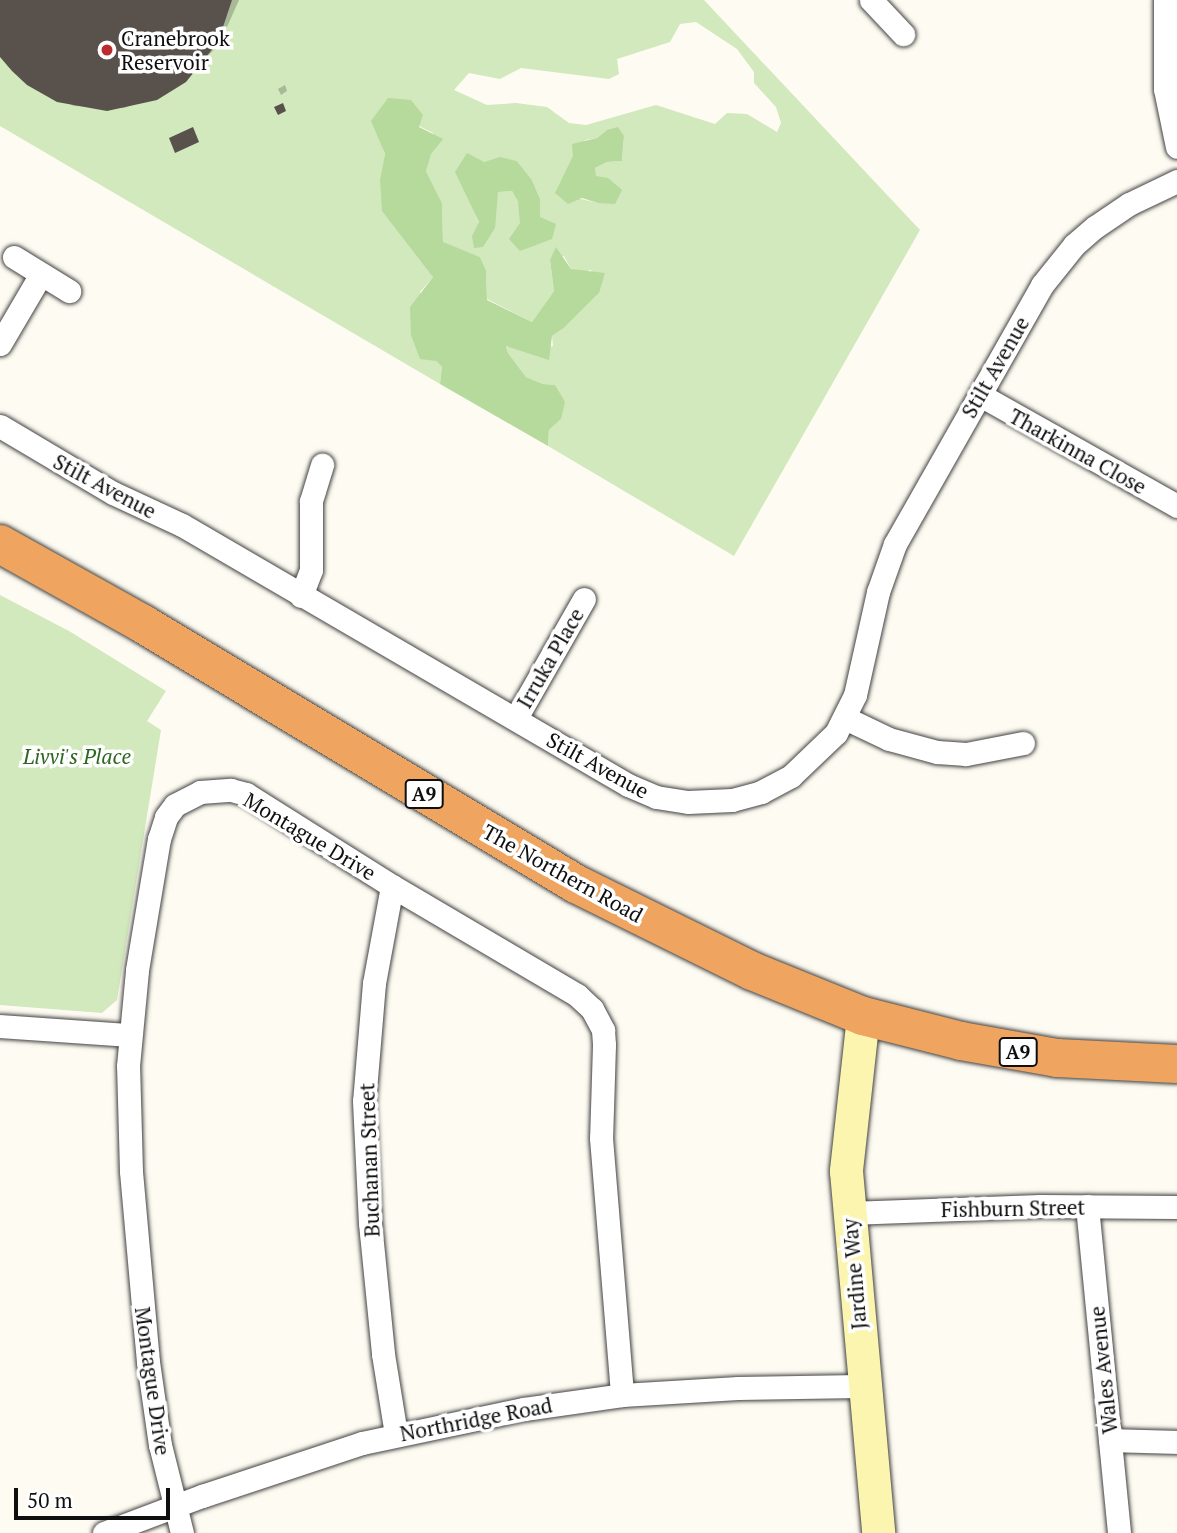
<!DOCTYPE html>
<html>
<head>
<meta charset="utf-8">
<style>
	body { margin:0 }
	#map { position:relative; width:1177px; height:1533px; overflow:hidden; background:#fefcf2; font-family:"PT Serif",serif }
	div>[style] { position:absolute }
	.green>* { inset:0; background:#d2e8bd }
	.forest>* { inset:0; background:#b6d99c }
	.shadow>* { inset:0; background:#0003 }
	.building>* { inset:0; background:#58514c }
	.roads { filter:drop-shadow(0 0 2px #424242) drop-shadow(0 0 2px #424242) }
	.street>* { height:23px; margin:-11.5px; padding:0 11.5px; transform-origin:11.5px; border-radius:11.5px; background:#fff }
	.secondary>* { height:33px; margin:-16.5px; padding:0 16.5px; transform-origin:16.5px; border-radius:16.5px; background:#fcf5b0 }
	.highway>* { height:38px; margin:-19px; padding:0 19px; transform-origin:19px; border-radius:19px; background:#efa560 }
	.dots>* { width:19px; height:19px; translate:-50% -50%; box-sizing:border-box; border:4px solid #fff; border-radius:50% }
	span { translate:-50% -50%; white-space:nowrap; text-align:center; line-height:1.15; -webkit-text-stroke:7px #fff; paint-order:stroke }
	.shield-label span { padding:2px 5px; background:#fff; border:2px solid; border-radius:5px; -webkit-text-stroke-width:0 }
	.shield-label { font-size:19px; color:#0f0f0f; font-weight:700 }
	.poi-label { font-size:21px; color:#0f0f0f }
	.left { translate:0 -50%; text-align:left }
	.street-label { font-size:21px; color:#0f0f0f }
	.park-label { font-size:21px; color:#2e6621; font-style:italic }
	.scale { position:absolute; left:14px; top:1488px; width:156px; height:32px; box-sizing:border-box; border:4px solid #0f0f0f; border-top:0; padding-left:9px; font-size:21px; line-height:24px; white-space:nowrap; color:#0f0f0f; -webkit-text-stroke:5px #fff; paint-order:stroke }
</style>
</head>
<body>
<div id="map">
	<div class="green">
		<div style="clip-path:polygon(evenodd,0 0,704px 0,920px 230px,734px 556px,548px 446px,549px 430px,561px 419px,555px 385px,543px 384px,526px 377px,508px 353px,506px 345px,530px 352px,553px 346px,552px 336px,564px 328px,599px 293px,591px 270px,580px 273px,571px 269px,564px 256px,550px 260px,554px 291px,532px 322px,487px 299px,486px 270px,480px 257px,443px 243px,442px 203px,426px 171px,433px 133px,419px 126px,379px 138px,385px 155px,380px 179px,433px 277px,420px 292px,436px 361px,442px 367px,440px 384px,0 126px,0 0,696px 22px,737px 49px,754px 72px,754px 83px,776px 107px,781px 123px,777px 132px,747px 114px,727px 113px,715px 124px,656px 105px,586px 125px,569px 123px,547px 107px,516px 103px,487px 105px,454px 90px,469px 73px,500px 79px,521px 68px,609px 79px,619px 74px,617px 59px,670px 42px,680px 24px,696px 22px,0 0,607px 130px,624px 136px,623px 151px,622px 161px,607px 162px,595px 168px,598px 203px,556px 193px,585px 140px,597px 138px,607px 130px,0 0,500px 158px,517px 161px,532px 180px,540px 199px,540px 217px,520px 223px,520px 206px,512px 191px,498px 192px,496px 201px,472px 236px,479px 223px,469px 199px,484px 162px,500px 158px)"></div>
		<div style="clip-path:polygon(0 595px,69px 631px,166px 691px,147px 721px,161px 730px,117px 1000px,102px 1013px,0 1005px)"></div>
	</div>
	<div class="forest">
		<div style="clip-path:polygon(388px 98px,411px 100px,423px 115px,419px 127px,443px 139px,431px 154px,426px 171px,442px 203px,443px 242px,480px 257px,486px 270px,487px 300px,532px 322px,554px 291px,550px 260px,556px 247px,571px 269px,605px 273px,599px 293px,564px 328px,552px 336px,549px 360px,506px 346px,508px 353px,526px 377px,543px 384px,555px 385px,565px 402px,561px 419px,549px 430px,548px 446px,440px 384px,442px 367px,436px 361px,420px 359px,411px 335px,410px 307px,433px 277px,382px 211px,380px 179px,385px 154px,371px 121px)"></div>
		<div style="clip-path:polygon(618px 127px,624px 136px,622px 161px,607px 162px,595px 168px,596px 176px,608px 178px,622px 190px,615px 204px,598px 203px,582px 198px,568px 204px,555px 193px,573px 156px,572px 144px,597px 138px,607px 130px)"></div>
		<div style="clip-path:polygon(467px 153px,484px 162px,500px 157px,517px 161px,532px 180px,540px 199px,540px 217px,556px 224px,552px 239px,520px 251px,509px 239px,520px 223px,518px 202px,512px 191px,498px 192px,495px 228px,483px 247px,474px 248px,472px 236px,479px 222px,455px 172px)"></div>
	</div>
	<div class="shadow">
		<div style="clip-path:polygon(0 0,239px 0,219px 45px,171px 91px,124px 108px,74px 106px,28px 83px,0 54px)"></div>
		<div style="clip-path:polygon(285px 85px,287px 91px,281px 95px,278px 89px)"></div>
	</div>
	<div class="building">
		<div style="clip-path:polygon(0 0,232px 0,218px 42px,186px 82px,157px 100px,107px 111px,57px 102px,27px 85px,12px 71px,0 57px)"></div>
		<div style="clip-path:polygon(283px 103px,286px 111px,278px 115px,274px 107px)"></div>
		<div style="clip-path:polygon(193px 127px,199px 142px,175px 153px,169px 138px)"></div>
	</div>
	<div class="roads">
		<div class="street">
			<div style="left:871px;top:0;width:47px;rotate:46.7deg"></div>
			<div style="left:1165px;top:0;width:89px;rotate:90deg"></div>
			<div style="left:1165px;top:89px;width:59px;rotate:78.3deg"></div>
			<div style="left:14px;top:257px;width:65px;rotate:31.7deg"></div>
			<div style="left:0;top:344px;width:81px;rotate:-59.6deg"></div>
			<div style="left:980px;top:395px;width:226px;rotate:29.4deg"></div>
			<div style="left:0;top:426px;width:131px;rotate:30.7deg"></div>
			<div style="left:113px;top:493px;width:76px;rotate:24.9deg"></div>
			<div style="left:182px;top:525px;width:516px;rotate:30.24deg"></div>
			<div style="left:628px;top:785px;width:30px;rotate:23deg"></div>
			<div style="left:656px;top:797px;width:32px;rotate:9deg"></div>
			<div style="left:688px;top:802px;width:44px;rotate:-2.6deg"></div>
			<div style="left:732px;top:800px;width:30px;rotate:-15deg"></div>
			<div style="left:761px;top:792px;width:34px;rotate:-28deg"></div>
			<div style="left:791px;top:776px;width:62px;rotate:-43.7deg"></div>
			<div style="left:836px;top:733px;width:42px;rotate:-63.4deg"></div>
			<div style="left:855px;top:695px;width:106px;rotate:-77.4deg"></div>
			<div style="left:878px;top:592px;width:51px;rotate:-70.5deg"></div>
			<div style="left:895px;top:544px;width:298px;rotate:-60.4deg"></div>
			<div style="left:1042px;top:285px;width:51px;rotate:-51.3deg"></div>
			<div style="left:1074px;top:245px;width:28px;rotate:-41deg"></div>
			<div style="left:1095px;top:227px;width:41px;rotate:-34.1deg"></div>
			<div style="left:1129px;top:204px;width:53px;rotate:-25.6deg"></div>
			<div style="left:301px;top:596px;width:28px;rotate:-69deg"></div>
			<div style="left:311px;top:570px;width:69px;rotate:-90deg"></div>
			<div style="left:311px;top:501px;width:38px;rotate:-73deg"></div>
			<div style="left:516px;top:718px;width:137px;rotate:-60.3deg"></div>
			<div style="left:845px;top:718px;width:49px;rotate:25.5deg"></div>
			<div style="left:889px;top:739px;width:50px;rotate:15.2deg"></div>
			<div style="left:937px;top:752px;width:29px;rotate:4deg"></div>
			<div style="left:966px;top:754px;width:58px;rotate:-10.9deg"></div>
			<div style="left:392px;top:886px;width:99px;rotate:100.5deg"></div>
			<div style="left:374px;top:983px;width:118px;rotate:94.8deg"></div>
			<div style="left:364px;top:1101px;width:122px;rotate:87.2deg"></div>
			<div style="left:370px;top:1223px;width:132px;rotate:84.3deg"></div>
			<div style="left:383px;top:1354px;width:81px;rotate:80.8deg"></div>
			<div style="left:0;top:1026px;width:130px;rotate:4deg"></div>
			<div style="left:1087px;top:1206px;width:329px;rotate:84.4deg"></div>
			<div style="left:849px;top:1213px;width:191px;rotate:-2.1deg"></div>
			<div style="left:1040px;top:1206px;width:137px;rotate:0.4deg"></div>
			<div style="left:1110px;top:1440px;width:67px;rotate:1.7deg"></div>
			<div style="left:104px;top:1533px;width:105px;rotate:-20.7deg"></div>
			<div style="left:202px;top:1496px;width:169px;rotate:-18.3deg"></div>
			<div style="left:362px;top:1443px;width:166px;rotate:-11.9deg"></div>
			<div style="left:524px;top:1409px;width:99px;rotate:-8.1deg"></div>
			<div style="left:622px;top:1395px;width:116px;rotate:-3.5deg"></div>
			<div style="left:738px;top:1388px;width:127px;rotate:-0.9deg"></div>
			<div style="left:182px;top:1533px;width:91px;rotate:-104deg"></div>
			<div style="left:160px;top:1445px;width:84px;rotate:-98.2deg"></div>
			<div style="left:148px;top:1362px;width:192px;rotate:-95.1deg"></div>
			<div style="left:131px;top:1171px;width:105px;rotate:-91.6deg"></div>
			<div style="left:128px;top:1066px;width:96px;rotate:-84.6deg"></div>
			<div style="left:137px;top:970px;width:133px;rotate:-80.5deg"></div>
			<div style="left:159px;top:839px;width:23px;rotate:-72deg"></div>
			<div style="left:166px;top:817px;width:15px;rotate:-53deg"></div>
			<div style="left:175px;top:805px;width:28px;rotate:-27deg"></div>
			<div style="left:200px;top:792px;width:31px;rotate:-4deg"></div>
			<div style="left:231px;top:790px;width:16px;rotate:15deg"></div>
			<div style="left:246px;top:794px;width:173px;rotate:32.2deg"></div>
			<div style="left:392px;top:886px;width:215px;rotate:30.5deg"></div>
			<div style="left:577px;top:995px;width:21px;rotate:43deg"></div>
			<div style="left:592px;top:1009px;width:24px;rotate:62deg"></div>
			<div style="left:603px;top:1030px;width:15px;rotate:86deg"></div>
			<div style="left:604px;top:1045px;width:93px;rotate:91.8deg"></div>
			<div style="left:601px;top:1138px;width:258px;rotate:85.3deg"></div>
		</div>
		<div class="secondary">
			<div style="left:863px;top:1016px;width:156px;rotate:96.3deg"></div>
			<div style="left:846px;top:1171px;width:363px;rotate:84.9deg"></div>
		</div>
		<div class="highway">
			<div style="left:0;top:544px;width:164px;rotate:29.2deg"></div>
			<div style="left:143px;top:624px;width:505px;rotate:30.98deg"></div>
			<div style="left:576px;top:884px;width:196px;rotate:26.3deg"></div>
			<div style="left:752px;top:971px;width:120px;rotate:22.1deg"></div>
			<div style="left:863px;top:1016px;width:101px;rotate:14.3deg"></div>
			<div style="left:961px;top:1041px;width:97px;rotate:10deg"></div>
			<div style="left:1057px;top:1058px;width:120px;rotate:2.9deg"></div>
		</div>
	</div>
	<div class="dots">
		<div style="left:107px;top:50px;background:#bb2c2f"></div>
	</div>
	<div class="shield-label">
		<span style="left:424px;top:794px">A9</span>
		<span style="left:1018px;top:1052px">A9</span>
	</div>
	<div class="poi-label">
		<span class="left" style="left:121px;top:50px">Cranebrook<br>Reservoir</span>
	</div>
	<div class="street-label">
		<span style="left:995px;top:367px;rotate:-60deg">Stilt Avenue</span>
		<span style="left:1078px;top:451px;rotate:29deg">Tharkinna Close</span>
		<span style="left:105px;top:486px;rotate:28deg">Stilt Avenue</span>
		<span style="left:550px;top:658px;rotate:-60deg">Irruka Place</span>
		<span style="left:598px;top:765px;rotate:29deg">Stilt Avenue</span>
		<span style="left:310px;top:836px;rotate:31deg">Montague Drive</span>
		<span style="left:563px;top:873px;rotate:29deg">The Northern Road</span>
		<span style="left:369px;top:1160px;rotate:-92deg">Buchanan Street</span>
		<span style="left:1013px;top:1208px;rotate:-1deg">Fishburn Street</span>
		<span style="left:854px;top:1274px;rotate:-95deg">Jardine Way</span>
		<span style="left:1103px;top:1370px;rotate:-96deg">Wales Avenue</span>
		<span style="left:153px;top:1381px;rotate:82deg">Montague Drive</span>
		<span style="left:476px;top:1419px;rotate:-11deg">Northridge Road</span>
	</div>
	<div class="park-label">
		<span style="left:77px;top:756px">Livvi's Place</span>
	</div>
	<div class="scale">50 m</div>
</div>
</body>
</html>
